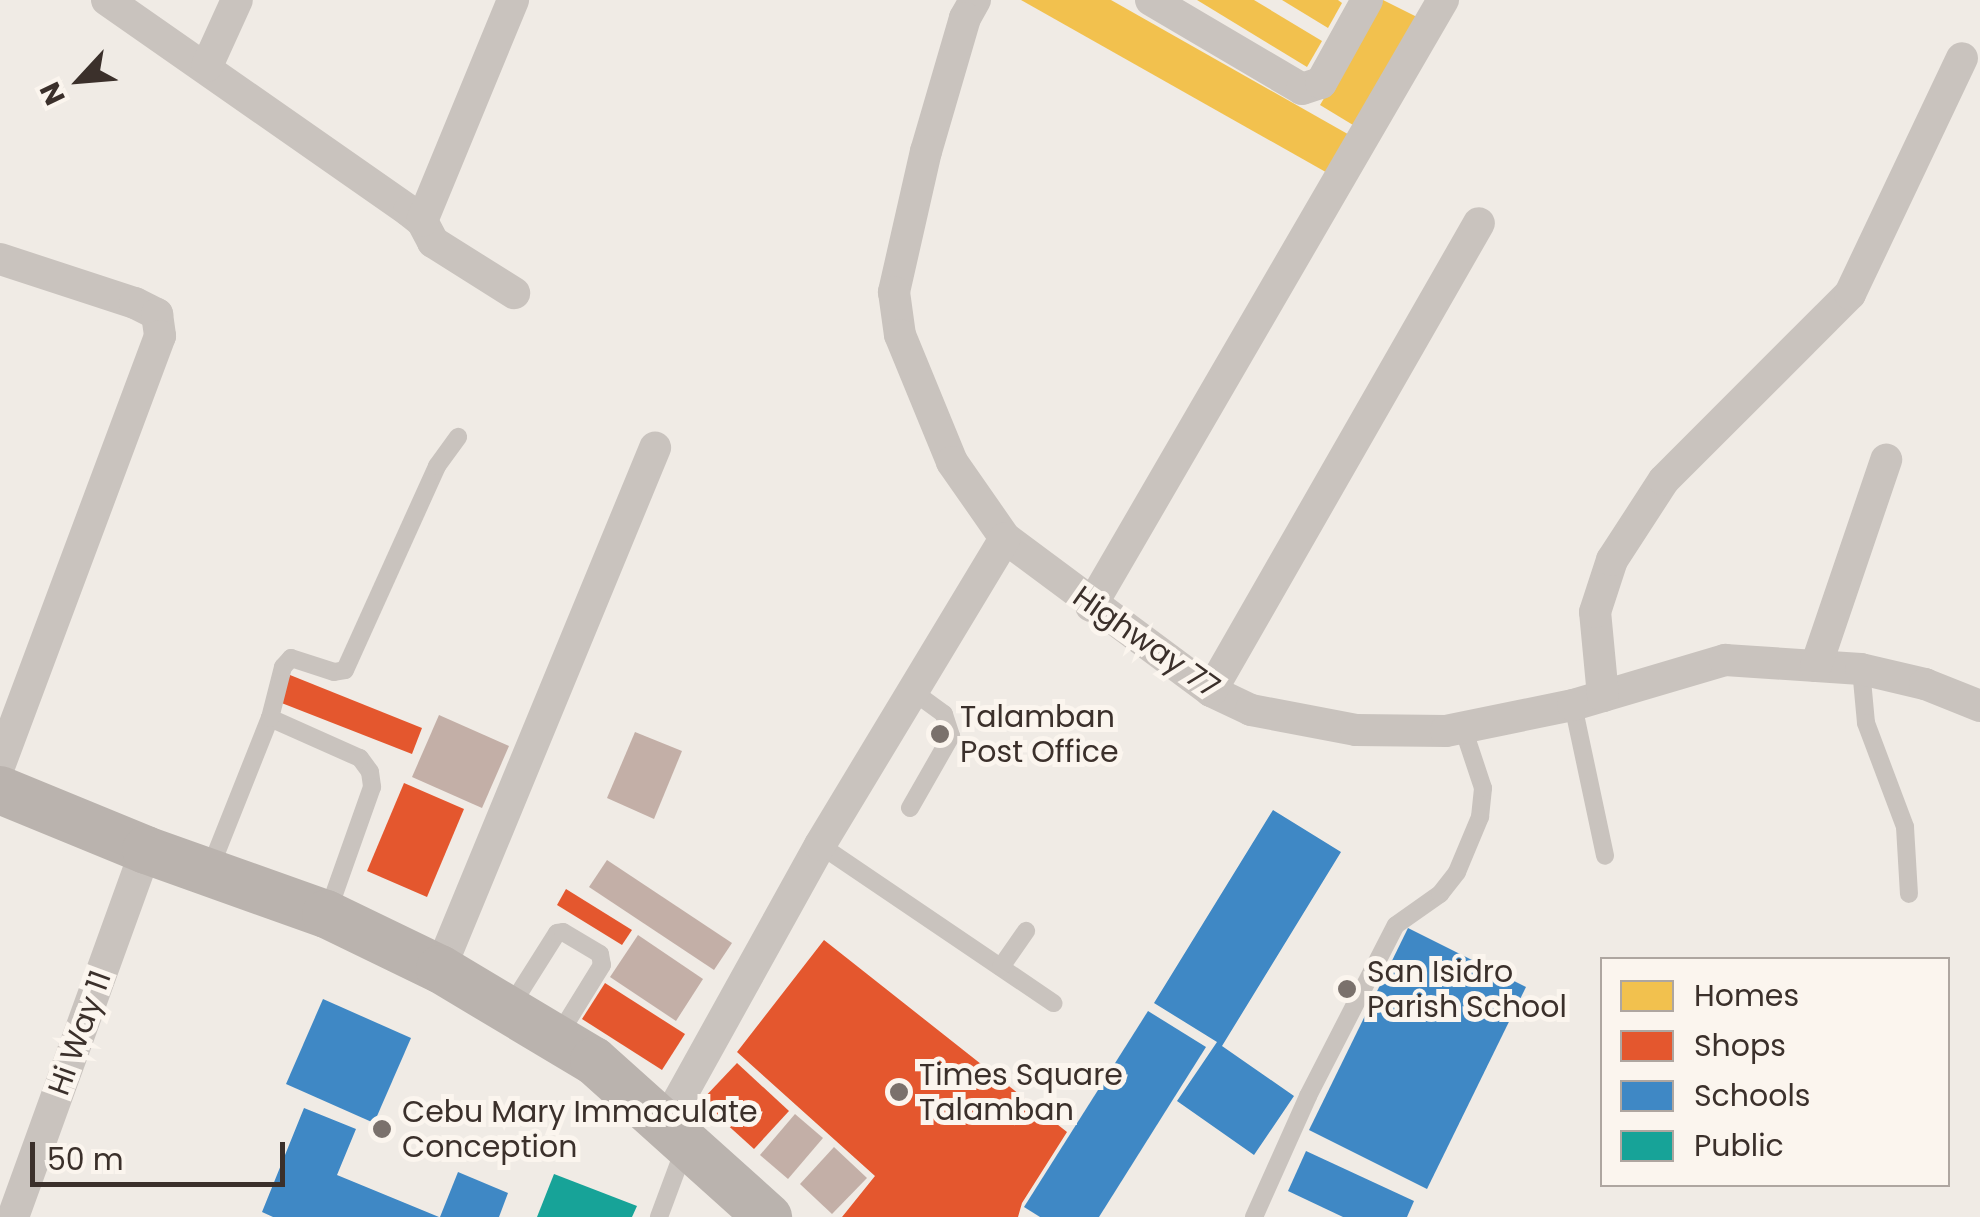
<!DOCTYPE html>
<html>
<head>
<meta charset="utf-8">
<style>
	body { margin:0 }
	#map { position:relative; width:1980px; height:1217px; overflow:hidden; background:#f0ebe5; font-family:Poppins,sans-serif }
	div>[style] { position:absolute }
	.homes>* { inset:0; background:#f2c14e }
	.shops>* { inset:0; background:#e4572e }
	.schools>* { inset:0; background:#3f88c5 }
	.public>* { inset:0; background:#17a398 }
	.building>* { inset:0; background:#c3afa7 }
	.lane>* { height:18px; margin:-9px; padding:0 9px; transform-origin:9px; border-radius:9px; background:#c9c3be }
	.street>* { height:32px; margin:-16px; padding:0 16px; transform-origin:16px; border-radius:16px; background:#c9c3be }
	.secondary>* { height:48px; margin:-24px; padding:0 24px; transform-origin:24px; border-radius:24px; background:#bab3ae }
	.dots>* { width:28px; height:28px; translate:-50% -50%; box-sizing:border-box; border:5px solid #fbf5ee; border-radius:50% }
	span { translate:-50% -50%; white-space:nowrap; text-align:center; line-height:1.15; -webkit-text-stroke:10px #fbf5ee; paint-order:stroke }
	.street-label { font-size:30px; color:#3b302b }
	.poi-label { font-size:30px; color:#3b302b }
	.left { translate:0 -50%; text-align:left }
	.legend { position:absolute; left:1600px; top:957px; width:350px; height:230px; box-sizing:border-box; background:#fbf5ee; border:2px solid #aea6a0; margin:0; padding:12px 18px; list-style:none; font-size:30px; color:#3b302b }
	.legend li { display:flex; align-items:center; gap:20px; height:50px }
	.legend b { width:50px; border:2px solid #aea6a0 }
	.north { position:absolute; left:30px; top:30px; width:100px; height:100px; -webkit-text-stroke:8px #fbf5ee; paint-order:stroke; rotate:244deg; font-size:28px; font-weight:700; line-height:40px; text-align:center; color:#3b302b }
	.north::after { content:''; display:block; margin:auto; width:35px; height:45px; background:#3b302b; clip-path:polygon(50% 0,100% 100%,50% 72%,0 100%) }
	.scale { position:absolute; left:30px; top:1142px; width:255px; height:45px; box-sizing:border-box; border:5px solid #3b302b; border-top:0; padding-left:12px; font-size:30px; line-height:35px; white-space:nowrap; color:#3b302b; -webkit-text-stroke:8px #fbf5ee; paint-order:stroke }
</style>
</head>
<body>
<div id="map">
	<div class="homes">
		<div style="clip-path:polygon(1021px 0,1111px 0,1353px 137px,1331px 175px)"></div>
		<div style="clip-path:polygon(1197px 0,1254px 0,1322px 41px,1307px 67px)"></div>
		<div style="clip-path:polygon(1282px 0,1338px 0,1342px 3px,1328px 28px)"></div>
		<div style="clip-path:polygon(1383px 0,1417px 17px,1353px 125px,1320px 105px)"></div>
	</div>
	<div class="shops">
		<div style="clip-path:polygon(290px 675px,422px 728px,412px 754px,279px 702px)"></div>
		<div style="clip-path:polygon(404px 783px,464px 809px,427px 897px,367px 871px)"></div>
		<div style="clip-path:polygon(566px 889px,632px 930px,622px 945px,557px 905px)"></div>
		<div style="clip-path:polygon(824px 940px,1067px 1132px,1022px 1203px,1018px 1217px,842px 1217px,875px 1176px,737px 1052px)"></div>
		<div style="clip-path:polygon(605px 983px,685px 1034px,662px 1070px,582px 1019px)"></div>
		<div style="clip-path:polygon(737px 1063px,789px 1111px,754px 1149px,701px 1101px)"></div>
	</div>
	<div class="schools">
		<div style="clip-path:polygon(1273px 810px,1341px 852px,1222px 1046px,1294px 1096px,1254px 1155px,1177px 1101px,1217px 1042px,1154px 1003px)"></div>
		<div style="clip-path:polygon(1408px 928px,1526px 987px,1427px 1189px,1309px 1130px)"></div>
		<div style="clip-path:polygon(323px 999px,411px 1038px,374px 1123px,286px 1084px)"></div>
		<div style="clip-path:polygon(1148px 1011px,1206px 1047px,1099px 1217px,1040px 1217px,1024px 1207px)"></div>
		<div style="clip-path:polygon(304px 1108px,356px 1129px,337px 1175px,439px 1217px,273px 1217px,262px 1212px)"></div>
		<div style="clip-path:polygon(1306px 1151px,1414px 1201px,1407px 1217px,1343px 1217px,1288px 1191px)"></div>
		<div style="clip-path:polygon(458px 1172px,508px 1193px,499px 1217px,440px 1217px)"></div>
	</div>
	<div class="public">
		<div style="clip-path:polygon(554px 1174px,637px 1206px,632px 1217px,537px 1217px)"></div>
	</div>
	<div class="building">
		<div style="clip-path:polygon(439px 715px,509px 746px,482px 808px,412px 777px)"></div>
		<div style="clip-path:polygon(635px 732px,682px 751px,654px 819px,607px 798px)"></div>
		<div style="clip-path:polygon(607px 860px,732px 943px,714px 970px,589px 887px)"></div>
		<div style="clip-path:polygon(638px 935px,703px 979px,676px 1021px,610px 977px)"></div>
		<div style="clip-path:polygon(795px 1114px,823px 1138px,788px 1179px,760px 1155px)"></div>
		<div style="clip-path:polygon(834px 1147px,867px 1178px,832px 1214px,800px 1184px)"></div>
	</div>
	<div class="lane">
		<div style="left:1861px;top:669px;width:54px;rotate:84.7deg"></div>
		<div style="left:1866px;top:723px;width:111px;rotate:69.4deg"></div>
		<div style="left:1905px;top:827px;width:67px;rotate:86.6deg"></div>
		<div style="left:1573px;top:705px;width:154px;rotate:78deg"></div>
		<div style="left:270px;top:718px;width:98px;rotate:24deg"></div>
		<div style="left:360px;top:758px;width:17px;rotate:54deg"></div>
		<div style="left:370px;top:772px;width:15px;rotate:82deg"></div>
		<div style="left:372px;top:787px;width:135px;rotate:109.5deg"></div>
		<div style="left:910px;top:808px;width:83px;rotate:-60.3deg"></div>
		<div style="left:951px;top:736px;width:23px;rotate:-108deg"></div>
		<div style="left:944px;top:714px;width:39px;rotate:-144deg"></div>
		<div style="left:820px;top:845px;width:282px;rotate:34.1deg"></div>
		<div style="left:209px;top:871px;width:165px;rotate:-68.3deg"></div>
		<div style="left:270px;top:718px;width:53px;rotate:-75.7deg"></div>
		<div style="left:283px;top:667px;width:12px;rotate:-48deg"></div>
		<div style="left:291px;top:658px;width:45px;rotate:18deg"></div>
		<div style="left:334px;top:672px;width:11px;rotate:-10deg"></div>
		<div style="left:345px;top:670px;width:224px;rotate:-65.7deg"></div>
		<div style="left:437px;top:466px;width:36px;rotate:-54deg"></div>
		<div style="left:1001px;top:967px;width:44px;rotate:-55.2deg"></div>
		<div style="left:511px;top:1006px;width:86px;rotate:-57.8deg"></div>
		<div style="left:557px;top:933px;width:6px;rotate:-9deg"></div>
		<div style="left:563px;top:932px;width:43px;rotate:30.7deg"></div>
		<div style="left:600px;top:954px;width:11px;rotate:80deg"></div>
		<div style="left:602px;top:965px;width:86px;rotate:121.7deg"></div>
		<div style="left:659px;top:1217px;width:75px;rotate:-69.6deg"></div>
		<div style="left:1254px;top:1217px;width:133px;rotate:-65.9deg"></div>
		<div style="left:1308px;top:1096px;width:192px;rotate:-62.8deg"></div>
		<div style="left:1396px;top:925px;width:54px;rotate:-35.2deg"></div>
		<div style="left:1440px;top:894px;width:28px;rotate:-52deg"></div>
		<div style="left:1457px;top:872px;width:60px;rotate:-67.3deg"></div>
		<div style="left:1480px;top:817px;width:29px;rotate:-84deg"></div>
		<div style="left:1483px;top:788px;width:63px;rotate:-108.4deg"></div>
	</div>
	<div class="street">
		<div style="left:107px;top:0;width:368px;rotate:34.9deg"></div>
		<div style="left:409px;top:211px;width:16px;rotate:38deg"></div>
		<div style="left:422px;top:221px;width:24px;rotate:62deg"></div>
		<div style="left:433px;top:242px;width:96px;rotate:32.2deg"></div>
		<div style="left:975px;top:0;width:21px;rotate:119deg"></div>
		<div style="left:965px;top:18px;width:139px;rotate:106.3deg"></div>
		<div style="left:926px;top:151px;width:145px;rotate:102.8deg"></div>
		<div style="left:894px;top:292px;width:43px;rotate:82.1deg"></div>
		<div style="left:900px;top:335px;width:137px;rotate:67.7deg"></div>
		<div style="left:952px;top:462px;width:93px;rotate:55.1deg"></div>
		<div style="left:1005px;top:538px;width:257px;rotate:36.6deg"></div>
		<div style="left:1211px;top:691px;width:44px;rotate:25.4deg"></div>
		<div style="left:1251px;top:710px;width:107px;rotate:10.8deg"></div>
		<div style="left:1356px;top:730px;width:90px;rotate:0.6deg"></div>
		<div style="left:1446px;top:731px;width:130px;rotate:-11.6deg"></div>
		<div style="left:1573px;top:705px;width:159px;rotate:-16.5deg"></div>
		<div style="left:1725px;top:660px;width:136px;rotate:3.8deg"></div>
		<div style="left:1861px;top:669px;width:66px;rotate:13.2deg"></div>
		<div style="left:1925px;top:684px;width:59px;rotate:21.8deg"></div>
		<div style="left:1151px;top:0;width:175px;rotate:30.5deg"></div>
		<div style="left:1302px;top:89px;width:20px;rotate:-18deg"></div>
		<div style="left:1321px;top:83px;width:95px;rotate:-61deg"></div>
		<div style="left:207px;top:66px;width:72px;rotate:-65.6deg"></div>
		<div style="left:422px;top:221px;width:239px;rotate:-67.6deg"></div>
		<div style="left:0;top:259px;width:142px;rotate:18.1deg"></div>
		<div style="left:135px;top:303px;width:25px;rotate:27deg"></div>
		<div style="left:157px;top:314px;width:22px;rotate:82deg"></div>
		<div style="left:160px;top:336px;width:456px;rotate:110.5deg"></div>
		<div style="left:1091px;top:606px;width:701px;rotate:-59.85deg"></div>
		<div style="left:1816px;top:666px;width:218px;rotate:-71.2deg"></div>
		<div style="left:1211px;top:691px;width:539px;rotate:-60.2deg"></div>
		<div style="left:1603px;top:696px;width:84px;rotate:-95.4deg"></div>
		<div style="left:1595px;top:612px;width:55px;rotate:-71.9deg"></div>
		<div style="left:1612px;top:560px;width:95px;rotate:-57deg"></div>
		<div style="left:1664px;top:480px;width:263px;rotate:-45deg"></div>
		<div style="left:1850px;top:294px;width:261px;rotate:-64.6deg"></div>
		<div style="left:440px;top:969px;width:564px;rotate:-67.58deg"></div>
		<div style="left:666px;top:1123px;width:318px;rotate:-61deg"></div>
		<div style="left:820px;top:845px;width:358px;rotate:-58.9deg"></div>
		<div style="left:13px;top:1217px;width:390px;rotate:-70.1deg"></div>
	</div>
	<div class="secondary">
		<div style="left:0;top:790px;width:158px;rotate:22.3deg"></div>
		<div style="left:146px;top:850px;width:191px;rotate:19.6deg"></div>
		<div style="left:326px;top:914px;width:127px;rotate:25.8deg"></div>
		<div style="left:440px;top:969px;width:179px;rotate:30.9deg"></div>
		<div style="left:594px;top:1061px;width:234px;rotate:41.9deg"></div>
	</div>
	<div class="dots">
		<div style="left:940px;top:734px;background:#7a716c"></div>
		<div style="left:1347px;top:989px;background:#7a716c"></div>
		<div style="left:899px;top:1092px;background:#7a716c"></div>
		<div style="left:382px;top:1129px;background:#7a716c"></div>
	</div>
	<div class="street-label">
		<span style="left:1146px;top:642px;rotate:35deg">Highway 77</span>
		<span style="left:80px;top:1033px;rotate:-70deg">Hi Way 11</span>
	</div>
	<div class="poi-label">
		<span class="left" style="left:960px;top:734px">Talamban<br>Post Office</span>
		<span class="left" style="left:1367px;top:989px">San Isidro<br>Parish School</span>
		<span class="left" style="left:919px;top:1092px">Times Square<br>Talamban</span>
		<span class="left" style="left:402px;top:1129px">Cebu Mary Immaculate<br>Conception</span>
	</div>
	<ul class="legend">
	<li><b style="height:28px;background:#f2c14e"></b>Homes</li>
	<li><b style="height:28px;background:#e4572e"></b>Shops</li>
	<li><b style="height:28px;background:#3f88c5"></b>Schools</li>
	<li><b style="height:28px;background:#17a398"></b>Public</li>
	</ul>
	<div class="north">N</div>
	<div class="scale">50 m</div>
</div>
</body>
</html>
